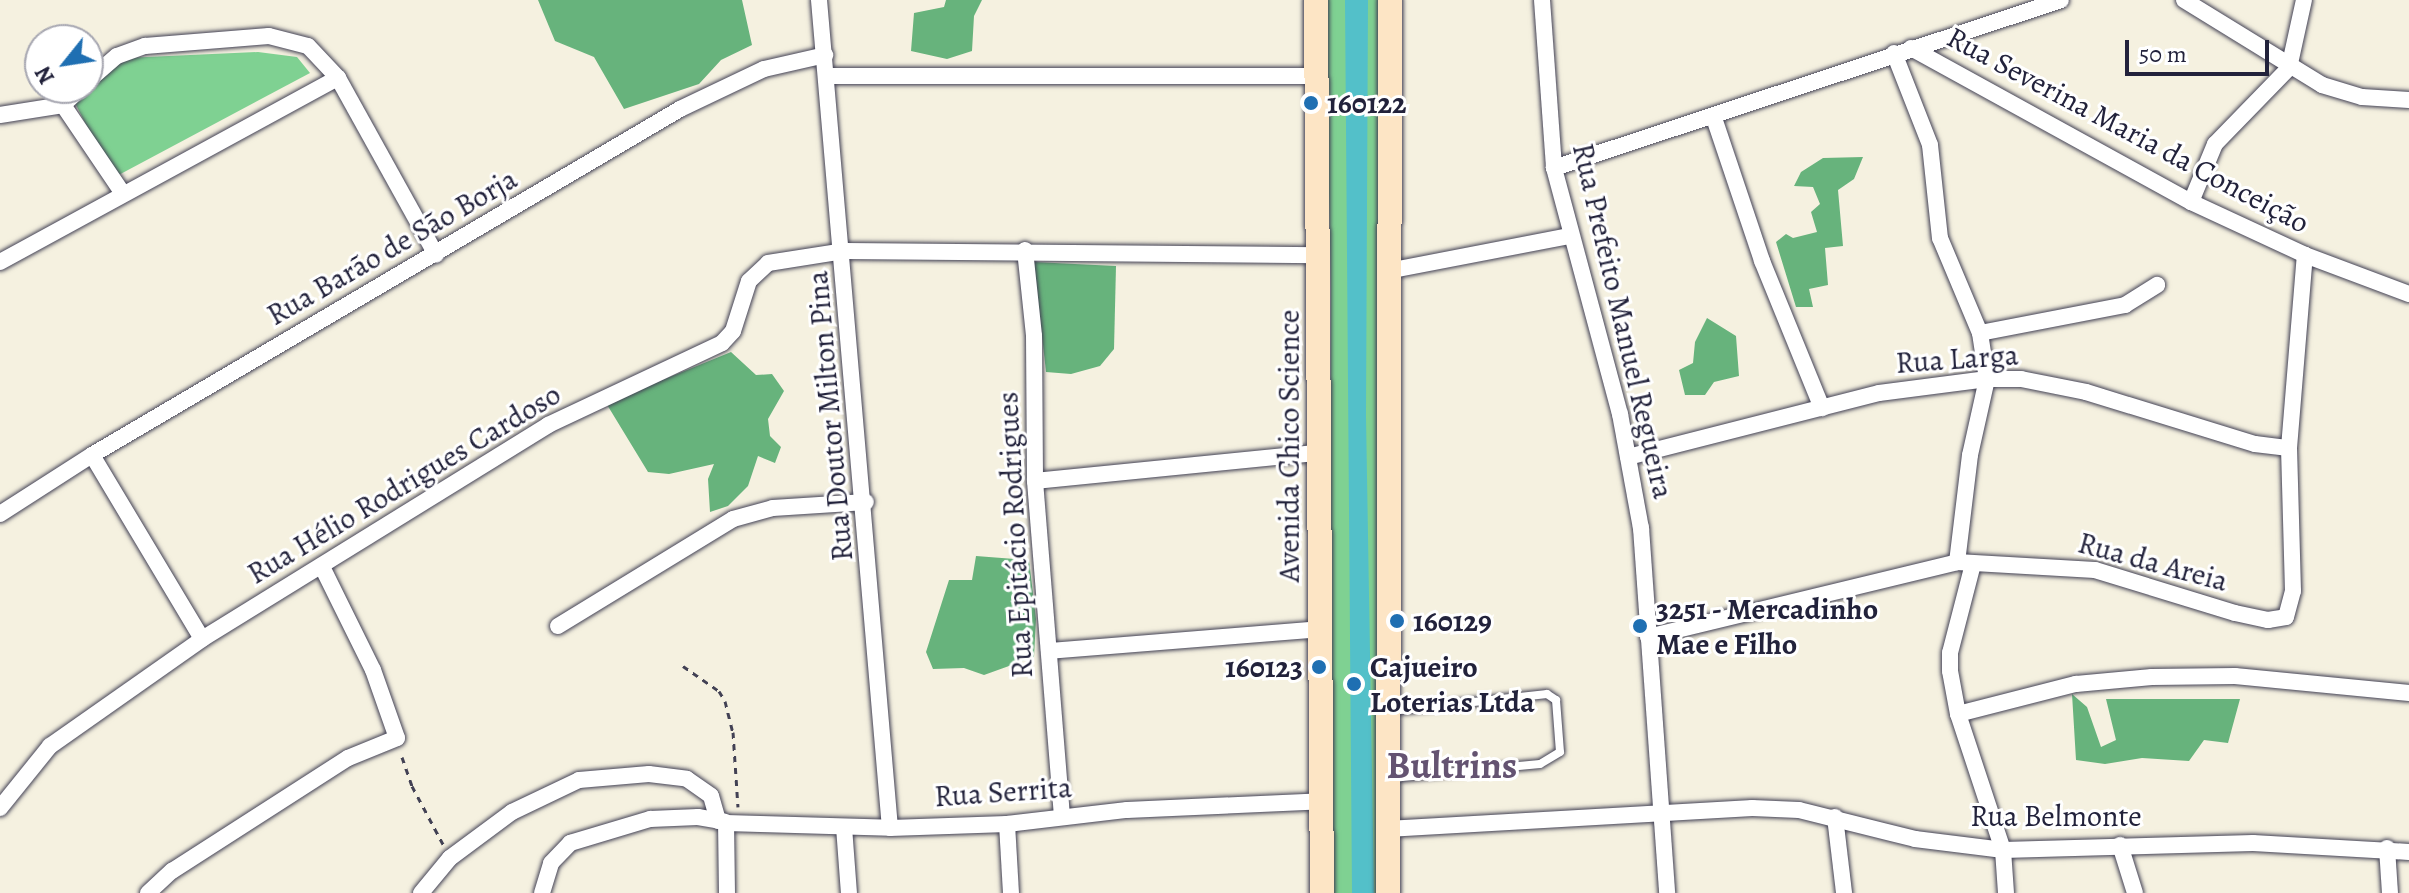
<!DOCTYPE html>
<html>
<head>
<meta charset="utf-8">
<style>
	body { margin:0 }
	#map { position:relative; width:2409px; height:893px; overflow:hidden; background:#f5f1e0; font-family:Alegreya,serif }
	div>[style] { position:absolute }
	.green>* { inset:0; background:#7fd192 }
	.forest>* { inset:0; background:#67b37c }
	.water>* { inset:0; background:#53c0c9 }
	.path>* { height:3px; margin-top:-1.5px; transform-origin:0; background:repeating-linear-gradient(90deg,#424154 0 6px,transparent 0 12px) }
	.roads { filter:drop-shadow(0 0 2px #424154) drop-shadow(0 0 2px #424154) }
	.lane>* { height:8px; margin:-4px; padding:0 4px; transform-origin:4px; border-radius:4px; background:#fff }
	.street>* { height:16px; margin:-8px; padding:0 8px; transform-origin:8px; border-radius:8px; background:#fff }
	.secondary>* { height:24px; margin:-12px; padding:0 12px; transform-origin:12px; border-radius:12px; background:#fde5c5 }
	.dots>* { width:22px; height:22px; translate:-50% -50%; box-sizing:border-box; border:4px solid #fff; border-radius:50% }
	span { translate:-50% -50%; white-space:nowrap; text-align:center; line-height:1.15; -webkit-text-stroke:6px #fff; paint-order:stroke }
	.poi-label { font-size:30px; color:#22223b; font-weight:700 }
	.left { translate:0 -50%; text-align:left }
	.right { translate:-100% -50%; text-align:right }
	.street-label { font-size:30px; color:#22223b }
	.district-label { font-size:38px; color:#645371; font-weight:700 }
	.north { position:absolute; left:24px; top:24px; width:80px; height:80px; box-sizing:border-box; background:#fff; border:2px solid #a7a7b1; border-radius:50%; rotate:240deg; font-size:22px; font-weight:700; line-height:32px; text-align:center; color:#22223b }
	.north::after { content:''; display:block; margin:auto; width:28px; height:36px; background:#1f6fb2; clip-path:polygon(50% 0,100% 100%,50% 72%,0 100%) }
	.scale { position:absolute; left:2125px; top:40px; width:144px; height:36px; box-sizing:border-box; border:4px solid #22223b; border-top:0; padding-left:10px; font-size:24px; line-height:28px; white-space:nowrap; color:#22223b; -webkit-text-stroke:6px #fff; paint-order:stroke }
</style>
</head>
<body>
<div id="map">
	<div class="green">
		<div style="clip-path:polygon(1325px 0,1383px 0,1382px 893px,1329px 893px,1331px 289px)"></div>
		<div style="clip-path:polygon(258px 52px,297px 57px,310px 73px,113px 178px,73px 99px,125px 58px)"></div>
	</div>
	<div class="forest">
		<div style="clip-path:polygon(538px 0,742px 0,752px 45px,721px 60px,699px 84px,624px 109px,594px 57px,555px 41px)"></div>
		<div style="clip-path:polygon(946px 0,982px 0,974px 16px,972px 51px,947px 59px,911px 51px,914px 13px,944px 7px)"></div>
		<div style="clip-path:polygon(1863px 157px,1854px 179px,1838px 190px,1843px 246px,1825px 248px,1828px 285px,1809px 289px,1813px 307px,1796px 307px,1776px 242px,1786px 234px,1793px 238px,1817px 232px,1811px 212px,1820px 204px,1813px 187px,1794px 186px,1801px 172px,1823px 158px)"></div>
		<div style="clip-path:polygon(1034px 262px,1116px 266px,1114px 349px,1100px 366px,1071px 374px,1046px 372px)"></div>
		<div style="clip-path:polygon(1707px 318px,1736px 336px,1739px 376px,1714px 382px,1705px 395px,1685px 395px,1679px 370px,1693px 363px,1695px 342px)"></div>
		<div style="clip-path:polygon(731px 352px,756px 375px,772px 374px,784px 391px,768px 419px,770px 436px,781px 447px,775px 463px,758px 456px,748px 486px,728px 506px,710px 512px,708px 479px,714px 464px,669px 474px,648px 472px,606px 403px)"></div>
		<div style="clip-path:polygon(976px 556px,1029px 560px,1036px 619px,1034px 657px,984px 675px,964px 668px,933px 669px,926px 652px,949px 580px,972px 580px)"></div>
		<div style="clip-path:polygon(2072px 694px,2087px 707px,2101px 747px,2116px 740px,2106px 699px,2240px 699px,2228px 743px,2204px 740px,2189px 761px,2142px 758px,2105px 764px,2076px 760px)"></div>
	</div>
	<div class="water">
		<div style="clip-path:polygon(1345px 0,1368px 0,1366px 416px,1374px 893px,1352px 893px)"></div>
	</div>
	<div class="path">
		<div style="left:683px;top:666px;width:44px;rotate:34.8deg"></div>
		<div style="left:719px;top:691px;width:12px;rotate:59deg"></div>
		<div style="left:725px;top:701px;width:32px;rotate:76deg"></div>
		<div style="left:733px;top:732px;width:75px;rotate:86.2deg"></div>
		<div style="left:402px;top:757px;width:31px;rotate:71deg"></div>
		<div style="left:412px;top:786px;width:66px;rotate:61.9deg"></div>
	</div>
	<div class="roads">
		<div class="lane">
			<div style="left:1391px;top:711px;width:157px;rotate:-6.2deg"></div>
			<div style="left:1547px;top:694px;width:11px;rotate:34deg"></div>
			<div style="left:1556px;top:700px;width:52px;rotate:85.6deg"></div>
			<div style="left:1560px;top:752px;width:23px;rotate:149deg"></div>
			<div style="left:1540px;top:764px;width:149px;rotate:174.6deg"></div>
		</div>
		<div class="street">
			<div style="left:819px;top:0;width:831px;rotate:85.1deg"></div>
			<div style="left:1542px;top:0;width:168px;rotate:85.9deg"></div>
			<div style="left:1554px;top:168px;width:255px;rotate:75deg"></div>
			<div style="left:1620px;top:414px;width:116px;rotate:79.6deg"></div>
			<div style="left:1641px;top:528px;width:366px;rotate:85.9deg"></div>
			<div style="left:2184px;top:0;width:162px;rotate:31.6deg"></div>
			<div style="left:2322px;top:85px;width:42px;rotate:16.7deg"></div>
			<div style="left:2362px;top:97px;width:47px;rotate:3.7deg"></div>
			<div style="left:1911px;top:48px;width:320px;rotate:28.8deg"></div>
			<div style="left:2191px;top:202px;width:126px;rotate:24.9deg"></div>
			<div style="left:2305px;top:255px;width:111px;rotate:20.6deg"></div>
			<div style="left:1894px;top:53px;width:99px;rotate:68.6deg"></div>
			<div style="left:1930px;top:145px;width:94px;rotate:83.9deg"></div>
			<div style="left:1940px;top:238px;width:103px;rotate:67.2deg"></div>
			<div style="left:1980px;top:333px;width:47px;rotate:81.3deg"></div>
			<div style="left:1987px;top:379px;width:78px;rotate:102.6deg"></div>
			<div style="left:1970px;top:455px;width:108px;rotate:96.9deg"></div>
			<div style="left:827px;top:76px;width:488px"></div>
			<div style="left:88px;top:81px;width:38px;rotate:-41deg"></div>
			<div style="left:117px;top:56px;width:30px;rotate:-20deg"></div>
			<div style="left:145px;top:46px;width:124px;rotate:-4.6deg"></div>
			<div style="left:269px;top:36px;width:40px;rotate:14.4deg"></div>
			<div style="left:308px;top:46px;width:44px;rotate:46.8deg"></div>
			<div style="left:338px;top:78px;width:202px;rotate:61deg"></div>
			<div style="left:63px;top:105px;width:105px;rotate:55.9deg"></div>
			<div style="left:0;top:115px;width:64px;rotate:-9deg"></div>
			<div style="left:63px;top:105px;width:25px;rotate:-43deg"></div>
			<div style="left:1714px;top:118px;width:151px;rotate:71.4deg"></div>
			<div style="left:1762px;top:261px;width:159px;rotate:67.8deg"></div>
			<div style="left:1554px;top:168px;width:534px;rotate:-18.33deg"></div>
			<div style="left:2191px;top:202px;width:63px;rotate:-67.5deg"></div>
			<div style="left:2215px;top:144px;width:106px;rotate:-45.8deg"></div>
			<div style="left:2289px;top:68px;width:70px;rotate:-77.6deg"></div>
			<div style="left:1025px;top:250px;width:86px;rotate:84deg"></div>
			<div style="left:1034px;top:336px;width:145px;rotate:89.6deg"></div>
			<div style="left:1035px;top:481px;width:336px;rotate:85.4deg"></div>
			<div style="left:0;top:262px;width:385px;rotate:-28.6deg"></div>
			<div style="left:1393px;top:270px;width:180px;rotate:-10.9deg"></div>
			<div style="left:1980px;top:333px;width:148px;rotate:-10.9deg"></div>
			<div style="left:2125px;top:305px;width:38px;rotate:-32deg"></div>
			<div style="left:92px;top:455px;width:214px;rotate:59.1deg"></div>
			<div style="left:1628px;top:457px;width:259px;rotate:-14.3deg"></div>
			<div style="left:1879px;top:393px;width:109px;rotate:-7.4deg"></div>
			<div style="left:1987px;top:379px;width:34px"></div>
			<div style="left:2021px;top:379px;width:66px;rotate:11.3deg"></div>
			<div style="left:2086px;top:392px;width:177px;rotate:17.1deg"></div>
			<div style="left:2255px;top:444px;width:34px;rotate:7deg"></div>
			<div style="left:1035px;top:481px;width:289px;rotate:-5.7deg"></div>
			<div style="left:0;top:514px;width:109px;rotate:-32.7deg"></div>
			<div style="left:92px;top:455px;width:682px;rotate:-30.47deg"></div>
			<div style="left:680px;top:109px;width:93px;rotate:-25.5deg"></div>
			<div style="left:764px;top:69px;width:63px;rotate:-12.9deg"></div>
			<div style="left:1973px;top:564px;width:92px;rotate:104.5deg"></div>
			<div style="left:1950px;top:653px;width:18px;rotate:90deg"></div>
			<div style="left:1950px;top:671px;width:44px;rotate:79.5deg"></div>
			<div style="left:1958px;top:714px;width:143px;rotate:71.7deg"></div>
			<div style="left:2003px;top:850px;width:43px;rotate:86deg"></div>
			<div style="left:558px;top:626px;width:205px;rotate:-31.4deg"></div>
			<div style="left:733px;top:519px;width:41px;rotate:-15.4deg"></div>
			<div style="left:773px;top:508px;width:93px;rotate:-3.7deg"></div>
			<div style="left:1648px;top:637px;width:318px;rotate:-13.6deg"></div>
			<div style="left:1957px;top:562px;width:138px;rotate:3.3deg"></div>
			<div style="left:2095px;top:570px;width:146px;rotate:17.1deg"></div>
			<div style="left:2235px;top:613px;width:34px;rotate:12deg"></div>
			<div style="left:2268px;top:620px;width:18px;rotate:-9deg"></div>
			<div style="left:2286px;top:617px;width:27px;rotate:-75deg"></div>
			<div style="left:2293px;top:591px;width:143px;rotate:-91.6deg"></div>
			<div style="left:2289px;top:448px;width:194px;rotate:-85.3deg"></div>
			<div style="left:1049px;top:651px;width:272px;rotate:-4.6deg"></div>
			<div style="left:1958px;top:714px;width:122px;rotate:-14.3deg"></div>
			<div style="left:2076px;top:684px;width:76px;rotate:-5.3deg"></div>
			<div style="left:2152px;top:677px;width:83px;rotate:-0.7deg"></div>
			<div style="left:2235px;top:676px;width:175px;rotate:5.6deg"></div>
			<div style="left:0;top:808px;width:80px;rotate:-51.1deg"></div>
			<div style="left:50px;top:746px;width:186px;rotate:-35.1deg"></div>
			<div style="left:202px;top:639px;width:407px;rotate:-31.7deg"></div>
			<div style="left:548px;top:425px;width:192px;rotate:-25.2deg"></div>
			<div style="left:722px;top:343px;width:16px;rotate:-47deg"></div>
			<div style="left:733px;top:331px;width:52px;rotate:-72.3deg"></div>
			<div style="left:749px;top:281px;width:26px;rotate:-43deg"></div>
			<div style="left:768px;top:263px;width:78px;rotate:-8.9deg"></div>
			<div style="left:845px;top:251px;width:476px;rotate:0.5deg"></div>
			<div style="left:1835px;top:817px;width:77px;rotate:83.2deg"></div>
			<div style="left:1007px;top:824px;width:69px;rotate:86.7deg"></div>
			<div style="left:844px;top:827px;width:66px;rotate:85.7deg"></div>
			<div style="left:1387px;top:829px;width:366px;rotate:-3.3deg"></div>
			<div style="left:1752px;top:808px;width:47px;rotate:2.4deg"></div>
			<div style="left:1799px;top:810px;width:120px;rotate:14deg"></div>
			<div style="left:1915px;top:839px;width:89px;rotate:7.1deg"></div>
			<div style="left:2003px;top:850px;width:250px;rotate:-1.6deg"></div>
			<div style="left:2253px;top:843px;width:156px;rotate:3.3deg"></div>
			<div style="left:2120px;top:845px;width:50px;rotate:72.6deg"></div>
			<div style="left:2387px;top:848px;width:45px;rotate:86.2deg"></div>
			<div style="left:148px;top:893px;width:33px;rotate:-43deg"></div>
			<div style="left:172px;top:871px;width:209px;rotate:-32.7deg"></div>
			<div style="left:348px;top:758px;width:53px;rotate:-22.2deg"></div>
			<div style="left:397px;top:738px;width:72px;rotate:-109.4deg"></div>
			<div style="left:373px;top:670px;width:115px;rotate:-116.3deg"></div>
			<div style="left:421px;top:893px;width:45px;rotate:-50.4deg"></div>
			<div style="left:450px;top:858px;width:77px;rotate:-36.6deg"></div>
			<div style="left:512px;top:812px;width:74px;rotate:-25.5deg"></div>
			<div style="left:579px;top:780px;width:70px;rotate:-4.9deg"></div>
			<div style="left:649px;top:774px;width:38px;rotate:7deg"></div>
			<div style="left:687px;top:779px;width:29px;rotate:35deg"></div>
			<div style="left:711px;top:796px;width:26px;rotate:74deg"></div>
			<div style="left:542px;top:893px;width:31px;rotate:-73deg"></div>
			<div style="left:551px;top:863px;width:28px;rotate:-46deg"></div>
			<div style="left:570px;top:843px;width:84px;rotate:-16.7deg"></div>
			<div style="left:650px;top:819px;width:48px;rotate:-2.4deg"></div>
			<div style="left:698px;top:817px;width:27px;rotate:10deg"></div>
			<div style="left:727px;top:893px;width:70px;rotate:-90.8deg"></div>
			<div style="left:726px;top:823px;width:164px;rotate:1.7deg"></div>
			<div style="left:890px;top:828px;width:117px;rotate:-2deg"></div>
			<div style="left:1007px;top:824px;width:121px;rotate:-6.7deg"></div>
			<div style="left:1127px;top:810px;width:195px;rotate:-2.6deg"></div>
		</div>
		<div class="secondary">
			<div style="left:1316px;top:0;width:893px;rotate:89.62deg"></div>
			<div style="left:1388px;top:893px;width:893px;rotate:-89.87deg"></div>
		</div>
	</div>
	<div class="dots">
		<div style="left:1311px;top:103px;background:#1f6fb2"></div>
		<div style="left:1397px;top:621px;background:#1f6fb2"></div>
		<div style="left:1640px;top:626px;background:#1f6fb2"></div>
		<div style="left:1319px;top:667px;background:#1f6fb2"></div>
		<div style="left:1354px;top:684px;background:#1f6fb2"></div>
	</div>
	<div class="poi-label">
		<span class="left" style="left:1327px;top:103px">160122</span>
		<span class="left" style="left:1656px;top:626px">3251 - Mercadinho<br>Mae e Filho</span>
		<span class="left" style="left:1413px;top:621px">160129</span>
		<span class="right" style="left:1303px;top:667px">160123</span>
		<span class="left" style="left:1370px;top:684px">Cajueiro<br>Loterias Ltda</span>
	</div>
	<div class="street-label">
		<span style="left:2128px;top:130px;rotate:28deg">Rua Severina Maria da Conceição</span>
		<span style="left:392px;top:247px;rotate:-30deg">Rua Barão de São Borja</span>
		<span style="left:1623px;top:321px;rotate:77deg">Rua Prefeito Manuel Regueira</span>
		<span style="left:1957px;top:359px;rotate:-4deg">Rua Larga</span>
		<span style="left:830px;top:416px;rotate:-95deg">Rua Doutor Milton Pina</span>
		<span style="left:1289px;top:446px;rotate:-90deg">Avenida Chico Science</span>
		<span style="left:404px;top:484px;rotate:-31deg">Rua Hélio Rodrigues Cardoso</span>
		<span style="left:1015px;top:535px;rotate:-93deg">Rua Epitácio Rodrigues</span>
		<span style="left:2153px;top:562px;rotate:15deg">Rua da Areia</span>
		<span style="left:1003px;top:792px;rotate:-4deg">Rua Serrita</span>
		<span style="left:2056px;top:816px">Rua Belmonte</span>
	</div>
	<div class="district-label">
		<span style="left:1452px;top:766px">Bultrins</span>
	</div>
	<div class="north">N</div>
	<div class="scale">50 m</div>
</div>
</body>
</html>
